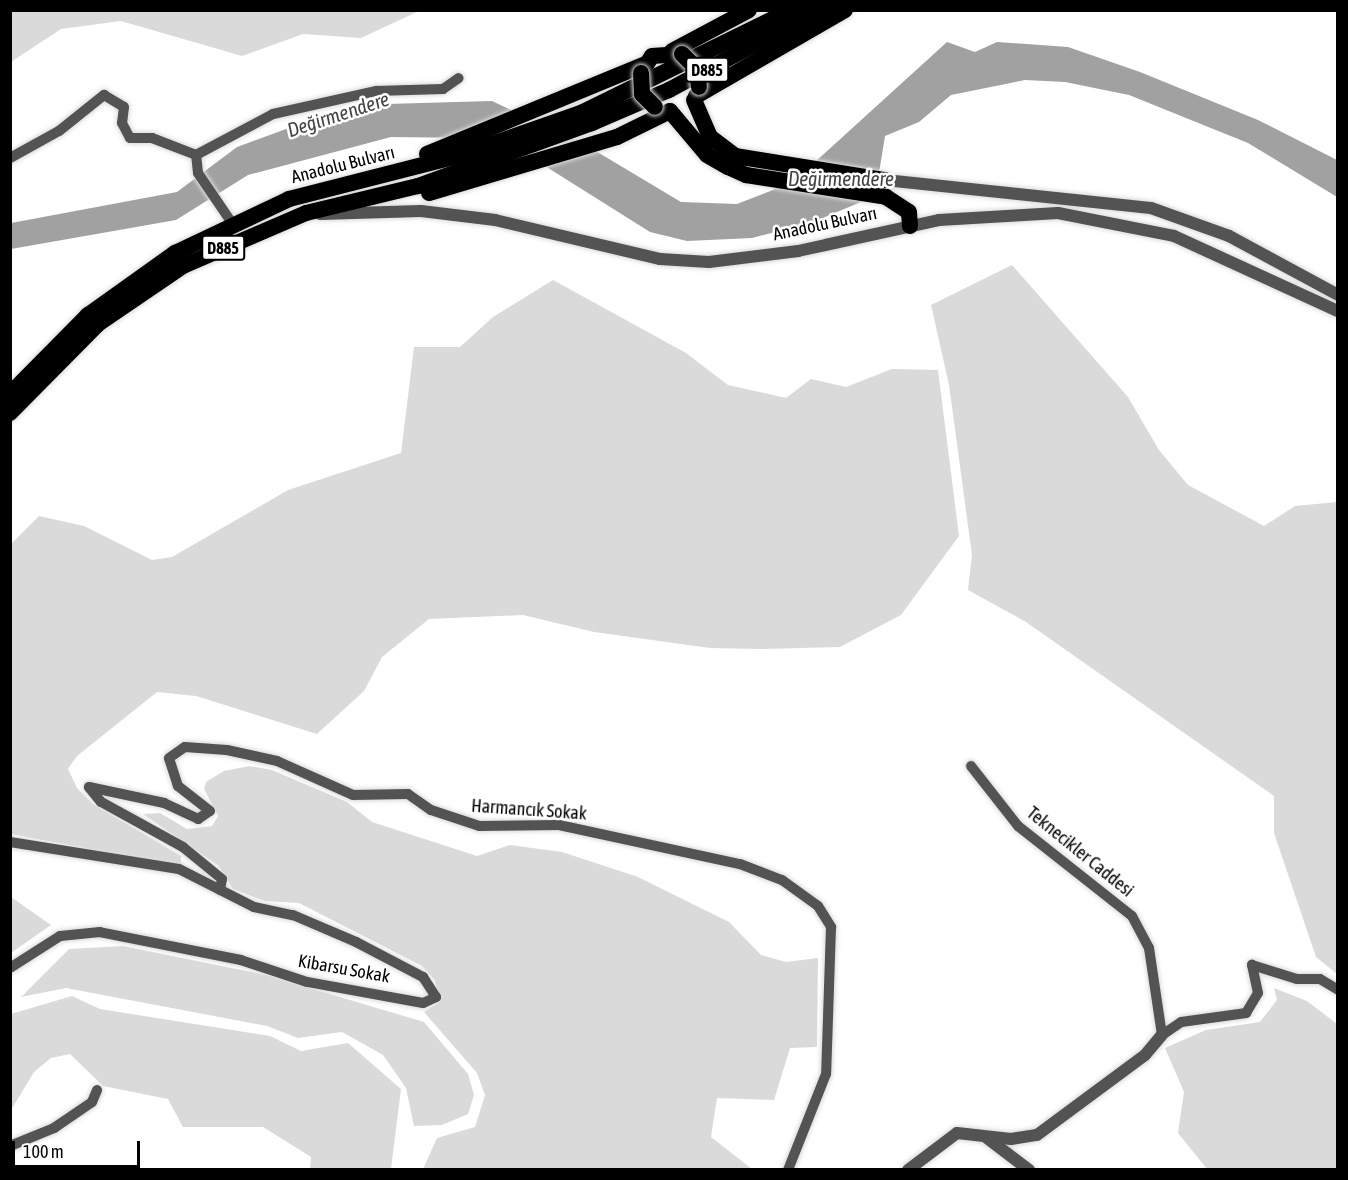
<!DOCTYPE html>
<html>
<head>
<meta charset="utf-8">
<style>
	body { margin:0 }
	#map { position:relative; width:1348px; height:1180px; overflow:hidden; background:#fff; font-family:"Asap Condensed",sans-serif }
	div>[style] { position:absolute }
	.green>* { inset:0; background:#dadada }
	.water>* { inset:0; background:#a1a1a1 }
	.roads { filter:drop-shadow(0 0 2px #dbdbdb) drop-shadow(0 0 2px #dbdbdb) }
	.minor>* { height:10px; margin:-5px; padding:0 5px; transform-origin:5px; border-radius:5px; background:#535353 }
	.tertiary>* { height:12px; margin:-6px; padding:0 6px; transform-origin:6px; border-radius:6px; background:#535353 }
	.trunk>* { height:16px; margin:-8px; padding:0 8px; transform-origin:8px; border-radius:8px; background:#000 }
	.bridges { filter:drop-shadow(0 0 2px #dbdbdb) drop-shadow(0 0 2px #dbdbdb) }
	.trunk-bridge>* { height:16px; margin:-8px; padding:0 8px; transform-origin:8px; border-radius:8px; background:#000 }
	span { translate:-50% -50%; white-space:nowrap; text-align:center; line-height:1.15; -webkit-text-stroke:5px #fff; paint-order:stroke }
	.shield-label span { padding:2px 4px; background:#fff; border:2px solid; border-radius:4px; -webkit-text-stroke-width:0 }
	.shield-label { font-size:16px; color:#000; font-weight:700 }
	.street-label { font-size:18px; color:#000 }
	.water-label { font-size:20px; color:#424242; font-style:italic }
	.frame { position:absolute; inset:0; border:12px solid #000; pointer-events:none }
	.scale { position:absolute; left:12px; top:1141px; width:128px; height:27px; box-sizing:border-box; border:3px solid #000; border-top:0; padding-left:8px; font-size:18px; line-height:21px; white-space:nowrap; color:#000; -webkit-text-stroke:4px #fff; paint-order:stroke }
</style>
</head>
<body>
<div id="map">
	<div class="green">
		<div style="clip-path:polygon(11px 10px,419px 10px,419px 11px,361px 38px,303px 34px,242px 56px,121px 21px,61px 29px,11px 62px)"></div>
		<div style="clip-path:polygon(1012px 265px,1128px 397px,1159px 450px,1188px 485px,1264px 526px,1295px 506px,1337px 502px,1337px 974px,1316px 957px,1274px 833px,1274px 796px,1026px 622px,968px 590px,972px 555px,949px 385px,931px 305px)"></div>
		<div style="clip-path:polygon(553px 280px,686px 353px,728px 385px,786px 398px,811px 379px,846px 387px,892px 369px,938px 370px,959px 536px,901px 615px,840px 647px,762px 649px,710px 648px,594px 632px,523px 615px,429px 619px,382px 657px,364px 691px,317px 734px,196px 696px,157px 692px,77px 756px,68px 769px,77px 788px,93px 804px,181px 856px,181px 866px,11px 834px,10px 545px,39px 516px,84px 526px,152px 560px,172px 557px,288px 490px,401px 453px,414px 347px,460px 347px,493px 317px)"></div>
		<div style="clip-path:polygon(249px 766px,272px 770px,347px 802px,372px 822px,477px 856px,510px 845px,562px 852px,638px 877px,729px 922px,761px 955px,786px 962px,818px 958px,817px 1047px,790px 1048px,774px 1100px,717px 1098px,711px 1137px,752px 1169px,423px 1169px,437px 1138px,475px 1127px,485px 1095px,477px 1073px,424px 1012px,440px 1002px,435px 980px,422px 966px,299px 903px,265px 901px,233px 889px,219px 866px,143px 814px,160px 813px,187px 829px,212px 826px,218px 816px,204px 789px,206px 782px,224px 771px)"></div>
		<div style="clip-path:polygon(11px 897px,51px 925px,11px 953px,10px 953px)"></div>
		<div style="clip-path:polygon(123px 946px,266px 975px,424px 1022px,468px 1074px,474px 1095px,468px 1114px,442px 1125px,414px 1126px,406px 1088px,383px 1055px,342px 1032px,298px 1038px,267px 1026px,66px 988px,21px 997px,69px 949px)"></div>
		<div style="clip-path:polygon(1274px 988px,1307px 1001px,1337px 1024px,1337px 1169px,1207px 1169px,1178px 1133px,1184px 1092px,1165px 1048px,1206px 1030px,1260px 1022px,1277px 1000px)"></div>
		<div style="clip-path:polygon(72px 996px,100px 1009px,270px 1036px,301px 1051px,348px 1043px,401px 1089px,391px 1169px,310px 1169px,311px 1157px,263px 1127px,183px 1127px,168px 1099px,103px 1086px,70px 1054px,51px 1058px,34px 1072px,11px 1110px,11px 1014px)"></div>
	</div>
	<div class="water">
		<div style="clip-path:polygon(947px 42px,975px 52px,997px 42px,1068px 47px,1140px 72px,1258px 120px,1337px 160px,1337px 197px,1248px 143px,1129px 95px,1065px 82px,1025px 80px,951px 95px,919px 122px,885px 136px,879px 173px,861px 202px,813px 222px,752px 238px,687px 241px,650px 232px,545px 166px,471px 138px,391px 137px,248px 175px,176px 220px,11px 249px,11px 223px,177px 192px,237px 147px,297px 125px,386px 104px,492px 101px,589px 147px,681px 202px,737px 204px,773px 190px,815px 162px)"></div>
	</div>
	<div class="roads">
		<div class="minor">
			<div style="left:10px;top:158px;width:56px;rotate:-28.9deg"></div>
			<div style="left:59px;top:131px;width:58px;rotate:-38.7deg"></div>
			<div style="left:104px;top:95px;width:23px;rotate:31deg"></div>
			<div style="left:124px;top:107px;width:16px;rotate:97deg"></div>
			<div style="left:122px;top:123px;width:17px;rotate:62deg"></div>
			<div style="left:130px;top:138px;width:22px"></div>
			<div style="left:152px;top:138px;width:47px;rotate:21.1deg"></div>
			<div style="left:234px;top:226px;width:64px;rotate:-124.2deg"></div>
			<div style="left:198px;top:173px;width:18px;rotate:-96deg"></div>
			<div style="left:196px;top:155px;width:87px;rotate:-28deg"></div>
			<div style="left:273px;top:114px;width:106px;rotate:-12.6deg"></div>
			<div style="left:376px;top:91px;width:67px;rotate:-1.7deg"></div>
			<div style="left:443px;top:89px;width:19px;rotate:-35deg"></div>
			<div style="left:971px;top:766px;width:76px;rotate:51.9deg"></div>
			<div style="left:1018px;top:826px;width:145px;rotate:38.3deg"></div>
			<div style="left:1132px;top:916px;width:36px;rotate:62deg"></div>
			<div style="left:1149px;top:948px;width:88px;rotate:81.5deg"></div>
			<div style="left:10px;top:842px;width:171px;rotate:9.1deg"></div>
			<div style="left:179px;top:869px;width:84px;rotate:26.9deg"></div>
			<div style="left:254px;top:907px;width:40px;rotate:12deg"></div>
			<div style="left:293px;top:915px;width:69px;rotate:23.2deg"></div>
			<div style="left:356px;top:942px;width:76px;rotate:27.6deg"></div>
			<div style="left:423px;top:977px;width:24px;rotate:57deg"></div>
			<div style="left:436px;top:997px;width:14px;rotate:155deg"></div>
			<div style="left:423px;top:1003px;width:118px;rotate:-169.7deg"></div>
			<div style="left:307px;top:982px;width:70px;rotate:-161.6deg"></div>
			<div style="left:241px;top:960px;width:144px;rotate:-168.8deg"></div>
			<div style="left:100px;top:932px;width:40px;rotate:174.3deg"></div>
			<div style="left:60px;top:936px;width:59px;rotate:147.4deg"></div>
			<div style="left:220px;top:890px;width:11px;rotate:-80deg"></div>
			<div style="left:222px;top:879px;width:50px;rotate:-140.6deg"></div>
			<div style="left:183px;top:847px;width:94px;rotate:-151.2deg"></div>
			<div style="left:101px;top:802px;width:19px;rotate:-129deg"></div>
			<div style="left:89px;top:787px;width:77px;rotate:12deg"></div>
			<div style="left:164px;top:803px;width:38px;rotate:25deg"></div>
			<div style="left:198px;top:819px;width:14px;rotate:-34deg"></div>
			<div style="left:210px;top:811px;width:41px;rotate:-142deg"></div>
			<div style="left:178px;top:786px;width:29px;rotate:-108deg"></div>
			<div style="left:169px;top:758px;width:19px;rotate:-35deg"></div>
			<div style="left:185px;top:747px;width:42px;rotate:4.1deg"></div>
			<div style="left:227px;top:750px;width:51px;rotate:12.4deg"></div>
			<div style="left:277px;top:761px;width:83px;rotate:24.1deg"></div>
			<div style="left:353px;top:795px;width:55px;rotate:-1deg"></div>
			<div style="left:408px;top:794px;width:28px;rotate:35deg"></div>
			<div style="left:431px;top:810px;width:51px;rotate:18.4deg"></div>
			<div style="left:479px;top:826px;width:80px;rotate:-0.7deg"></div>
			<div style="left:559px;top:825px;width:185px;rotate:12.2deg"></div>
			<div style="left:740px;top:864px;width:45px;rotate:20.9deg"></div>
			<div style="left:782px;top:880px;width:44px;rotate:35.8deg"></div>
			<div style="left:818px;top:906px;width:25px;rotate:58deg"></div>
			<div style="left:831px;top:927px;width:147px;rotate:91.9deg"></div>
			<div style="left:826px;top:1074px;width:103px;rotate:111.6deg"></div>
			<div style="left:1162px;top:1035px;width:23px;rotate:-34deg"></div>
			<div style="left:1181px;top:1022px;width:66px;rotate:-7.9deg"></div>
			<div style="left:1246px;top:1013px;width:23px;rotate:-59deg"></div>
			<div style="left:1258px;top:993px;width:29px;rotate:-102deg"></div>
			<div style="left:1252px;top:965px;width:47px;rotate:17.3deg"></div>
			<div style="left:1297px;top:979px;width:23px"></div>
			<div style="left:1320px;top:979px;width:21px;rotate:31deg"></div>
			<div style="left:10px;top:1146px;width:48px;rotate:-22.2deg"></div>
			<div style="left:54px;top:1128px;width:46px;rotate:-34.4deg"></div>
			<div style="left:92px;top:1102px;width:13px;rotate:-67deg"></div>
		</div>
		<div class="tertiary">
			<div style="left:885px;top:180px;width:267px;rotate:6deg"></div>
			<div style="left:1151px;top:208px;width:83px;rotate:19.7deg"></div>
			<div style="left:1229px;top:236px;width:124px;rotate:28.4deg"></div>
			<div style="left:320px;top:214px;width:101px;rotate:-1.7deg"></div>
			<div style="left:421px;top:211px;width:75px;rotate:6.9deg"></div>
			<div style="left:495px;top:220px;width:170px;rotate:13.3deg"></div>
			<div style="left:660px;top:259px;width:49px;rotate:3.5deg"></div>
			<div style="left:709px;top:262px;width:90px;rotate:-7deg"></div>
			<div style="left:798px;top:251px;width:144px;rotate:-12.4deg"></div>
			<div style="left:939px;top:220px;width:119px;rotate:-3.4deg"></div>
			<div style="left:1058px;top:213px;width:118px;rotate:11.2deg"></div>
			<div style="left:1174px;top:236px;width:180px;rotate:24.6deg"></div>
			<div style="left:987px;top:1138px;width:53px;rotate:37.3deg"></div>
			<div style="left:908px;top:1170px;width:61px;rotate:-37.1deg"></div>
			<div style="left:957px;top:1133px;width:54px;rotate:6.3deg"></div>
			<div style="left:1011px;top:1139px;width:26px;rotate:-9deg"></div>
			<div style="left:1037px;top:1135px;width:134px;rotate:-36.5deg"></div>
			<div style="left:1145px;top:1055px;width:26px;rotate:-50deg"></div>
		</div>
		<div class="trunk">
			<div style="left:672px;top:51px;width:87px;rotate:-28deg"></div>
			<div style="left:641px;top:73px;width:20px;rotate:-57deg"></div>
			<div style="left:652px;top:56px;width:29px;rotate:-4deg"></div>
			<div style="left:696px;top:96px;width:172px;rotate:-30deg"></div>
			<div style="left:694px;top:100px;width:40px;rotate:66.6deg"></div>
			<div style="left:710px;top:137px;width:31px;rotate:37deg"></div>
			<div style="left:735px;top:156px;width:152px;rotate:9.1deg"></div>
			<div style="left:427px;top:154px;width:236px;rotate:-22.4deg"></div>
			<div style="left:429px;top:193px;width:196px;rotate:-16.6deg"></div>
			<div style="left:617px;top:137px;width:59px;rotate:-26.1deg"></div>
			<div style="left:670px;top:111px;width:57px;rotate:49.9deg"></div>
			<div style="left:707px;top:155px;width:24px;rotate:30deg"></div>
			<div style="left:728px;top:167px;width:20px;rotate:24deg"></div>
			<div style="left:746px;top:175px;width:142px;rotate:8.9deg"></div>
			<div style="left:886px;top:197px;width:27px;rotate:33deg"></div>
			<div style="left:909px;top:212px;width:14px;rotate:86deg"></div>
			<div style="left:10px;top:394px;width:111px;rotate:-45.4deg"></div>
			<div style="left:88px;top:315px;width:107px;rotate:-35.5deg"></div>
			<div style="left:175px;top:253px;width:126px;rotate:-25.3deg"></div>
			<div style="left:289px;top:199px;width:174px;rotate:-14.3deg"></div>
			<div style="left:458px;top:156px;width:130px;rotate:-19.3deg"></div>
			<div style="left:581px;top:113px;width:234px;rotate:-26.1deg"></div>
			<div style="left:10px;top:413px;width:125px;rotate:-45.3deg"></div>
			<div style="left:98px;top:324px;width:103px;rotate:-34.3deg"></div>
			<div style="left:183px;top:266px;width:134px;rotate:-23.3deg"></div>
			<div style="left:306px;top:213px;width:115px;rotate:-13.6deg"></div>
			<div style="left:418px;top:186px;width:185px;rotate:-19.9deg"></div>
			<div style="left:592px;top:123px;width:84px;rotate:-23.2deg"></div>
			<div style="left:669px;top:90px;width:170px;rotate:-28.1deg"></div>
		</div>
	</div>
	<div class="bridges">
		<div class="trunk-bridge">
			<div style="left:682px;top:54px;width:21px;rotate:45deg"></div>
			<div style="left:697px;top:69px;width:18px;rotate:84deg"></div>
			<div style="left:641px;top:73px;width:21px;rotate:87deg"></div>
			<div style="left:642px;top:94px;width:18px;rotate:45deg"></div>
		</div>
	</div>
	<div class="shield-label">
		<span style="left:707px;top:70px">D885</span>
		<span style="left:223px;top:248px">D885</span>
	</div>
	<div class="street-label">
		<span style="left:343px;top:165px;rotate:-14deg">Anadolu Bulvarı</span>
		<span style="left:825px;top:224px;rotate:-12deg">Anadolu Bulvarı</span>
		<span style="left:529px;top:810px;rotate:4deg">Harmancık Sokak</span>
		<span style="left:1080px;top:852px;rotate:39deg">Teknecikler Caddesi</span>
		<span style="left:344px;top:969px;rotate:10deg">Kibarsu Sokak</span>
	</div>
	<div class="water-label">
		<span style="left:338px;top:114px;rotate:-18deg">Değirmendere</span>
		<span style="left:841px;top:178px">Değirmendere</span>
	</div>
	<div class="frame"></div>
	<div class="scale">100 m</div>
</div>
</body>
</html>
